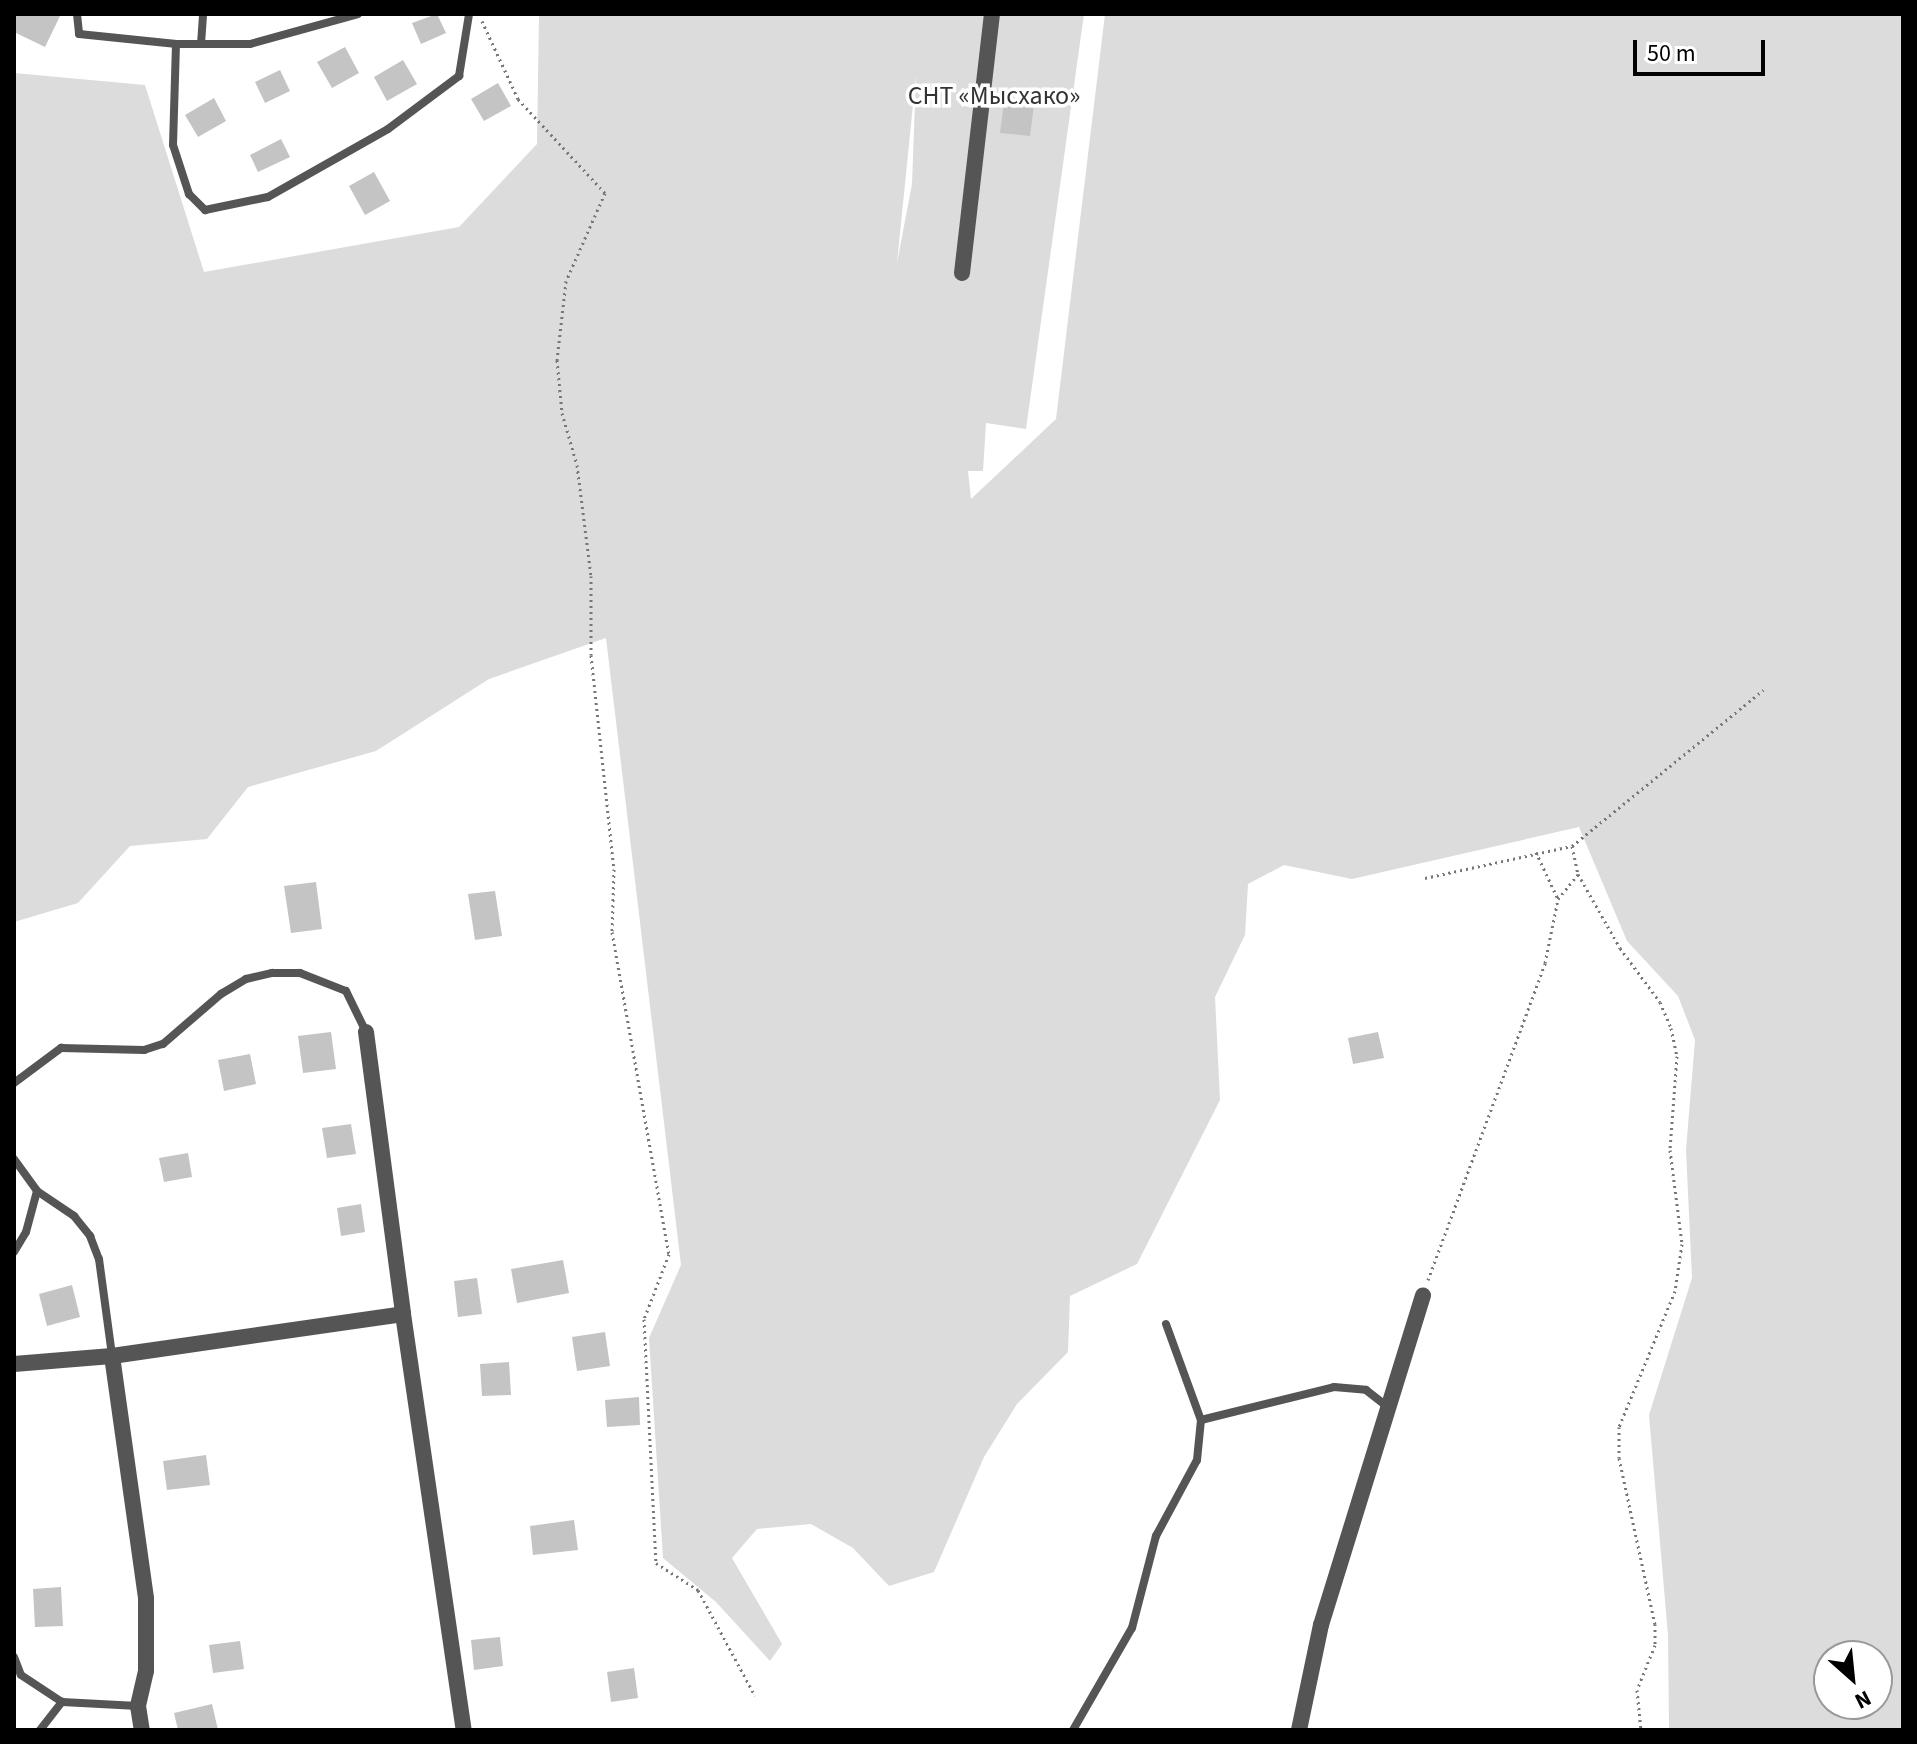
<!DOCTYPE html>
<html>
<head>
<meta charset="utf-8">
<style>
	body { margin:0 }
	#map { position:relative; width:1917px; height:1744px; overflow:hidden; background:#fff; font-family:"Source Sans 3",sans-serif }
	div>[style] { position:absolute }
	.green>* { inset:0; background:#dcdcdc }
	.building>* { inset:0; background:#c4c4c4 }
	.path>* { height:3px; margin-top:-1.5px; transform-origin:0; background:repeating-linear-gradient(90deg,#777 0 2px,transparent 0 6px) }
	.service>* { height:8px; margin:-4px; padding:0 4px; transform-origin:4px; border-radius:4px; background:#555 }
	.minor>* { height:16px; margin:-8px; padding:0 8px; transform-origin:8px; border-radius:8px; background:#555 }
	span { translate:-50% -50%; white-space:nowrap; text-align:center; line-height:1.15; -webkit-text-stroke:7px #fff; paint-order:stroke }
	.park-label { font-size:26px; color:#333 }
	.frame { position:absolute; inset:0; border:16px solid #000; pointer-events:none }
	.north { position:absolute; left:1813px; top:1640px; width:80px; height:80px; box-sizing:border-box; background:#fff; border:2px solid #999; border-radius:50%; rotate:153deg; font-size:22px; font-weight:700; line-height:32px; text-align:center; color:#000 }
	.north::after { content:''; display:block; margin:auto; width:28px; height:36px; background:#000; clip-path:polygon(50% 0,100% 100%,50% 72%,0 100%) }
	.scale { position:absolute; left:1633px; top:40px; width:132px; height:36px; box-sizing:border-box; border:4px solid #000; border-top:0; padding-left:10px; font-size:24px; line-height:28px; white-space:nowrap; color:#000; -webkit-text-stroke:6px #fff; paint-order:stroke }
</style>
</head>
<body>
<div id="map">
	<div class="green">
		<div style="clip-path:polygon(evenodd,539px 14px,1084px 14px,1026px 429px,986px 423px,983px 471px,968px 471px,971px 499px,1056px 419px,1105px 14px,1903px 14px,1903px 1730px,1669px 1730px,1668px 1635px,1649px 1415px,1692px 1278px,1686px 1150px,1695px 1040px,1678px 996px,1627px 941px,1579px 827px,1352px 879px,1284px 865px,1248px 884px,1245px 935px,1215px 997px,1220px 1100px,1137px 1264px,1070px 1296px,1068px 1352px,1017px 1404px,984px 1457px,934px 1572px,889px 1586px,853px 1548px,811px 1524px,757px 1529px,732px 1558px,782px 1644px,770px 1661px,716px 1602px,663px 1558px,649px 1338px,681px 1265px,606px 638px,489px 679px,376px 751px,248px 787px,207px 839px,130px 846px,78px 903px,14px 922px,14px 73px,145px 85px,204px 272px,459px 227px,537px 144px,539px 14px,916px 75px,912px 184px,897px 263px,916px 75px,539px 14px,1829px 1656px,1877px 1656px,1877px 1704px,1829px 1704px,1829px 1656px)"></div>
	</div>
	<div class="building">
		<div style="clip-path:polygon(14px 14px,61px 14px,45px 47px,14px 32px)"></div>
		<div style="clip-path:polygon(437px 14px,446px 33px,421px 44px,412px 23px)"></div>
		<div style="clip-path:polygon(345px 47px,359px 73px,332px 88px,317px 62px)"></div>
		<div style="clip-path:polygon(403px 60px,417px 84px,387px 101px,374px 77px)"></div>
		<div style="clip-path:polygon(280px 70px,290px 91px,265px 103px,255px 82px)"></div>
		<div style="clip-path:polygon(498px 83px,511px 106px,484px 121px,471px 99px)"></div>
		<div style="clip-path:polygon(214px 98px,226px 121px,198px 137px,185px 115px)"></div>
		<div style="clip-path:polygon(1004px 102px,1034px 105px,1030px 136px,1000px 133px)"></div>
		<div style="clip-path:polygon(281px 139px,290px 157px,258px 172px,250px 155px)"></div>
		<div style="clip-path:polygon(374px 172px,390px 201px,365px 215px,349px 186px)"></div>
		<div style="clip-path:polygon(316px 882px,322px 929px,291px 933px,284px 886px)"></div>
		<div style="clip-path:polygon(495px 891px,502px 936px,475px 940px,468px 894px)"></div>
		<div style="clip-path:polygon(331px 1032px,336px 1069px,303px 1073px,298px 1036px)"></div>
		<div style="clip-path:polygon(1378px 1032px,1384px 1058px,1353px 1064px,1348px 1038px)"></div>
		<div style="clip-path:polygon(250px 1054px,256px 1084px,224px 1091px,218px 1060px)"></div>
		<div style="clip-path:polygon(351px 1124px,356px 1154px,327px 1158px,322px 1128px)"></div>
		<div style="clip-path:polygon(188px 1153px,192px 1177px,164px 1182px,159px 1158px)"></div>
		<div style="clip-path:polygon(361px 1204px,365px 1232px,341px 1236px,337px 1208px)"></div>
		<div style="clip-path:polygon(563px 1260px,569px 1293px,517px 1303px,511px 1269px)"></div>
		<div style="clip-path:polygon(477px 1278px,482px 1314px,458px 1317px,454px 1281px)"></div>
		<div style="clip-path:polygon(72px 1285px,80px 1317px,47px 1326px,39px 1294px)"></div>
		<div style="clip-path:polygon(605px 1332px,610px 1366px,577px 1371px,572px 1337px)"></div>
		<div style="clip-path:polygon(509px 1362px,511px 1395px,482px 1396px,480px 1364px)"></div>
		<div style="clip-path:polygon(639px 1397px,640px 1425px,607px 1427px,605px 1400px)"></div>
		<div style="clip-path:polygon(206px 1455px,210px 1485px,167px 1490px,163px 1461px)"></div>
		<div style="clip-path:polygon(574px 1520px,578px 1550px,533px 1555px,530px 1526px)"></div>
		<div style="clip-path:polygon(61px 1587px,63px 1626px,35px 1627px,33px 1589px)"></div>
		<div style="clip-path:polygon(500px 1637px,503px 1666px,474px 1670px,471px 1640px)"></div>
		<div style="clip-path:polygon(240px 1641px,244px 1669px,213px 1673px,209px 1645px)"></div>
		<div style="clip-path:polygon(634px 1668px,638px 1698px,611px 1702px,607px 1672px)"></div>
		<div style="clip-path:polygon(212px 1704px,218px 1730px,178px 1730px,174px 1713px)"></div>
	</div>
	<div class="path">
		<div style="left:482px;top:21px;width:86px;rotate:65.2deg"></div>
		<div style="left:518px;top:99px;width:128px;rotate:47.2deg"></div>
		<div style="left:605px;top:193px;width:96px;rotate:113.9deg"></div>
		<div style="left:566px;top:281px;width:80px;rotate:96.5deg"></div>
		<div style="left:557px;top:360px;width:53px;rotate:84.6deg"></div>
		<div style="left:562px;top:413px;width:54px;rotate:73.9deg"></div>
		<div style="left:577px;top:465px;width:112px;rotate:82.8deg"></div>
		<div style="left:591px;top:576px;width:79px;rotate:90deg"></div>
		<div style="left:591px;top:655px;width:215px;rotate:83.9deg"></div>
		<div style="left:614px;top:869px;width:63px;rotate:91.8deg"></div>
		<div style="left:612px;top:932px;width:327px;rotate:80deg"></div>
		<div style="left:669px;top:1254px;width:70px;rotate:111deg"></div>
		<div style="left:644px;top:1319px;width:244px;rotate:87.2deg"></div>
		<div style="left:656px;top:1563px;width:50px;rotate:32.7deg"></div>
		<div style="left:698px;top:1590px;width:120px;rotate:61.7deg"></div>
		<div style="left:1572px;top:846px;width:247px;rotate:-39.2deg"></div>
		<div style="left:1536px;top:852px;width:52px;rotate:64.9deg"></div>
		<div style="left:1425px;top:878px;width:150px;rotate:-12.3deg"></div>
		<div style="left:1572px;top:846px;width:29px;rotate:78deg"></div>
		<div style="left:1578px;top:874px;width:85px;rotate:60.4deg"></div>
		<div style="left:1620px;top:948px;width:67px;rotate:53.5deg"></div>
		<div style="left:1660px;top:1002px;width:28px;rotate:67deg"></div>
		<div style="left:1671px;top:1028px;width:29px;rotate:78deg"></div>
		<div style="left:1677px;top:1056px;width:94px;rotate:94.3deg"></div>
		<div style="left:1670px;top:1150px;width:95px;rotate:82.7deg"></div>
		<div style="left:1682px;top:1244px;width:48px;rotate:98.5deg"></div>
		<div style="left:1675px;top:1291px;width:147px;rotate:112.4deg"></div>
		<div style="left:1619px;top:1427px;width:31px;rotate:90deg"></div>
		<div style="left:1619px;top:1458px;width:170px;rotate:77.8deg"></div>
		<div style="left:1655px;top:1624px;width:21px;rotate:90deg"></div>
		<div style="left:1655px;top:1645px;width:48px;rotate:111.8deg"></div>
		<div style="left:1637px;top:1690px;width:40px;rotate:84.3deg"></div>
		<div style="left:1428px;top:1280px;width:338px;rotate:-69.7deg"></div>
		<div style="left:1545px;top:963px;width:65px;rotate:-78.5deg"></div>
		<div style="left:1558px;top:899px;width:32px;rotate:-51deg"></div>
	</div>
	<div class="service">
		<div style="left:77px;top:14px;width:20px;rotate:84deg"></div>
		<div style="left:79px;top:34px;width:98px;rotate:5.9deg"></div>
		<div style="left:176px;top:44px;width:74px"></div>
		<div style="left:250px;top:44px;width:112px;rotate:-15.5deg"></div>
		<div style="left:176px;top:44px;width:101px;rotate:91.7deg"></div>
		<div style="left:173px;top:145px;width:52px;rotate:71.9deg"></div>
		<div style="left:189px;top:194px;width:23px;rotate:45deg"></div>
		<div style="left:205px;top:210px;width:64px;rotate:-11.7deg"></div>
		<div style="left:268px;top:197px;width:138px;rotate:-29.5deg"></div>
		<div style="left:388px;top:129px;width:89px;rotate:-36.7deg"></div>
		<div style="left:459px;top:76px;width:63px;rotate:-80.8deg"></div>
		<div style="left:201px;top:44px;width:30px;rotate:-86deg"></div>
		<div style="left:14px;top:1083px;width:59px;rotate:-36.7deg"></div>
		<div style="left:61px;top:1048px;width:83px;rotate:1.4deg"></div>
		<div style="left:144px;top:1050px;width:20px;rotate:-18deg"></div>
		<div style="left:163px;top:1044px;width:77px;rotate:-40.8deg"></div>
		<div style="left:221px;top:994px;width:29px;rotate:-31deg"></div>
		<div style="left:246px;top:979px;width:27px;rotate:-13deg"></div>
		<div style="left:272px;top:973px;width:28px"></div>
		<div style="left:300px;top:973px;width:49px;rotate:21.4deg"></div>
		<div style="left:346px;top:991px;width:46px;rotate:64deg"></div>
		<div style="left:14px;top:1159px;width:39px;rotate:54deg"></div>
		<div style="left:37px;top:1191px;width:45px;rotate:34deg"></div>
		<div style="left:74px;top:1216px;width:26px;rotate:51deg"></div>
		<div style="left:90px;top:1236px;width:25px;rotate:69deg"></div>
		<div style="left:99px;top:1259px;width:97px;rotate:82.3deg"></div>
		<div style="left:14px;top:1252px;width:23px;rotate:-59deg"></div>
		<div style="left:26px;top:1232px;width:42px;rotate:-75deg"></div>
		<div style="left:1166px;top:1324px;width:102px;rotate:70deg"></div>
		<div style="left:14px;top:1657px;width:19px;rotate:69deg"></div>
		<div style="left:21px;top:1675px;width:49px;rotate:33.4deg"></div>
		<div style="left:62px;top:1702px;width:76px;rotate:3deg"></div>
		<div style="left:40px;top:1730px;width:36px;rotate:-52deg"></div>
		<div style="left:1073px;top:1730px;width:118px;rotate:-60deg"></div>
		<div style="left:1132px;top:1628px;width:95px;rotate:-75.4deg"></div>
		<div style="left:1156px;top:1536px;width:86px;rotate:-61.7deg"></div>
		<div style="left:1197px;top:1460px;width:40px;rotate:-84.3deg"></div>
		<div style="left:1201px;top:1420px;width:137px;rotate:-13.9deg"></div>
		<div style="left:1334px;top:1387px;width:32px;rotate:5deg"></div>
		<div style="left:1366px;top:1390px;width:28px;rotate:38deg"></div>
	</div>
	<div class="minor">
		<div style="left:962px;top:273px;width:261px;rotate:-83.4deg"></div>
		<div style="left:366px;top:1032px;width:284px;rotate:82.5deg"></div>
		<div style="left:112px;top:1356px;width:245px;rotate:82deg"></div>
		<div style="left:146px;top:1599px;width:72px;rotate:90deg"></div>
		<div style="left:146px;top:1671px;width:36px;rotate:103deg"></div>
		<div style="left:138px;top:1706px;width:24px;rotate:81deg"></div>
		<div style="left:14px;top:1364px;width:98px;rotate:-4.7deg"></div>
		<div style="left:112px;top:1356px;width:294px;rotate:-8.2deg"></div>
		<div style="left:403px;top:1314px;width:420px;rotate:81.7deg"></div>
		<div style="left:1299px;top:1730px;width:107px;rotate:-78.2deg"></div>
		<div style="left:1321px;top:1625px;width:345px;rotate:-72.8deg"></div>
	</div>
	<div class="park-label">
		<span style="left:994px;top:96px">СНТ «Мысхако»</span>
	</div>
	<div class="frame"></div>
	<div class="north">N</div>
	<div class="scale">50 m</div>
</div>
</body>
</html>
